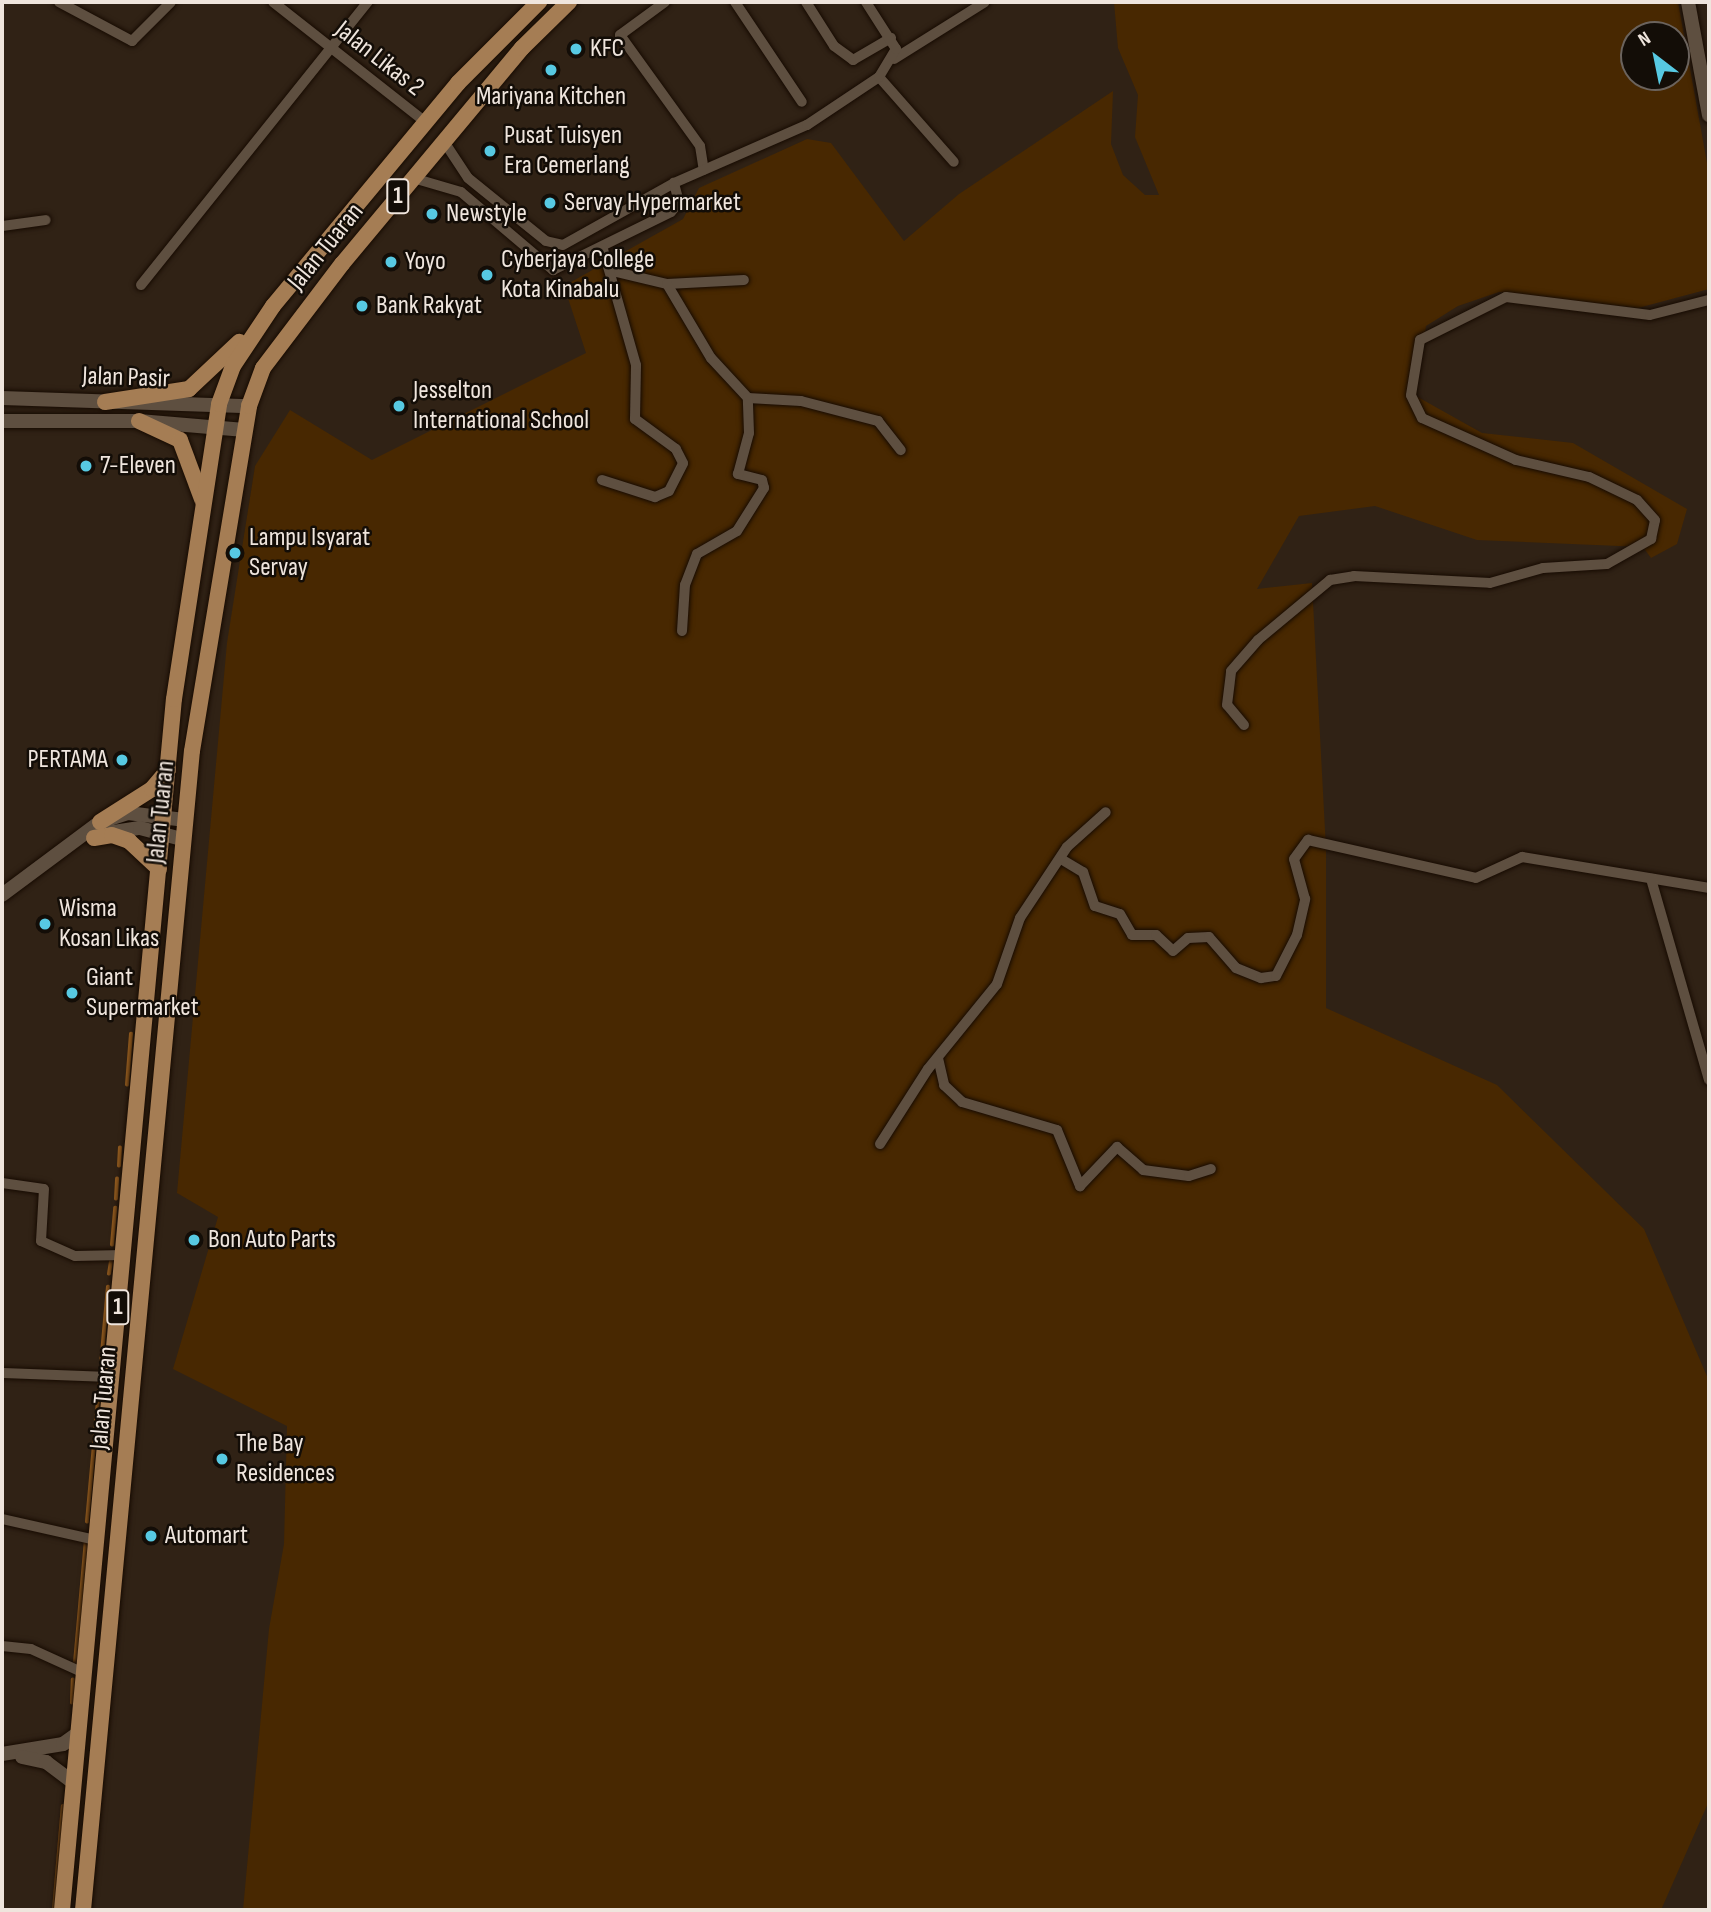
<!DOCTYPE html>
<html>
<head>
<meta charset="utf-8">
<style>
	body { margin:0 }
	#map { position:relative; width:1711px; height:1912px; overflow:hidden; background:#302215; font-family:"Sofia Sans Condensed",sans-serif }
	div>[style] { position:absolute }
	.green>* { inset:0; background:#482801 }
	.stream>* { height:3.5px; margin:-1.75px; padding:0 1.75px; transform-origin:1.75px; border-radius:1.75px; background:#8e591e }
	.roads { filter:drop-shadow(0 0 2px #170b02) drop-shadow(0 0 2px #170b02) }
	.street>* { height:10px; margin:-5px; padding:0 5px; transform-origin:5px; border-radius:5px; background:#5e4f40 }
	.secondary>* { height:14px; margin:-7px; padding:0 7px; transform-origin:7px; border-radius:7px; background:#5e4f40 }
	.primary>* { height:16px; margin:-8px; padding:0 8px; transform-origin:8px; border-radius:8px; background:#a57d54 }
	.dots>* { width:19px; height:19px; translate:-50% -50%; box-sizing:border-box; border:4px solid #130d07; border-radius:50% }
	span { translate:-50% -50%; white-space:nowrap; text-align:center; line-height:1.15; -webkit-text-stroke:5px #130d07; paint-order:stroke }
	.shield-label span { padding:2px 5px; background:#130d07; border:2px solid; border-radius:5px; -webkit-text-stroke-width:0 }
	.shield-label { font-size:24px; color:#efe5dd; font-weight:700 }
	.poi-label { font-size:26px; color:#efe5dd }
	.left { translate:0 -50%; text-align:left }
	.right { translate:-100% -50%; text-align:right }
	.street-label { font-size:26px; color:#efe5dd }
	.frame { position:absolute; inset:0; border:4px solid #efe5dd; pointer-events:none }
	.north { position:absolute; left:1620px; top:21px; width:70px; height:70px; box-sizing:border-box; background:#130d07; border:2px solid #6b635d; border-radius:50%; rotate:328deg; font-size:19px; font-weight:700; line-height:28px; text-align:center; color:#efe5dd }
	.north::after { content:''; display:block; margin:auto; width:24px; height:32px; background:#57c9e2; clip-path:polygon(50% 0,100% 100%,50% 72%,0 100%) }
</style>
</head>
<body>
<div id="map">
	<div class="green">
		<div style="clip-path:polygon(evenodd,1114px 2px,1678px 2px,1709px 174px,1709px 289px,1638px 308px,1499px 292px,1458px 306px,1426px 326px,1416px 396px,1482px 433px,1573px 443px,1687px 509px,1677px 544px,1651px 558px,1643px 547px,1477px 540px,1375px 506px,1299px 516px,1257px 589px,1312px 583px,1326px 849px,1326px 1008px,1497px 1085px,1644px 1229px,1709px 1381px,1709px 1801px,1661px 1910px,243px 1910px,269px 1629px,284px 1544px,287px 1426px,173px 1369px,218px 1217px,177px 1193px,227px 643px,255px 466px,290px 410px,372px 460px,586px 353px,564px 286px,683px 219px,699px 188px,807px 139px,831px 143px,904px 241px,959px 194px,1113px 91px,1111px 144px,1123px 175px,1145px 195px,1159px 195px,1135px 137px,1138px 95px,1118px 48px,1114px 2px,1634px 35px,1676px 35px,1676px 77px,1634px 77px,1634px 35px)"></div>
	</div>
	<div class="stream">
		<div style="left:127px;top:1085px;width:51px;rotate:-85.5deg"></div>
		<div style="left:119px;top:1166px;width:18px;rotate:-87deg"></div>
		<div style="left:116px;top:1199px;width:20px;rotate:-87deg"></div>
		<div style="left:112px;top:1245px;width:37px;rotate:-85deg"></div>
		<div style="left:109px;top:1274px;width:13px;rotate:-81deg"></div>
		<div style="left:101px;top:1365px;width:78px;rotate:-84.9deg"></div>
		<div style="left:87px;top:1522px;width:144px;rotate:-84.8deg"></div>
		<div style="left:75px;top:1663px;width:123px;rotate:-84.9deg"></div>
		<div style="left:72px;top:1703px;width:23px;rotate:-88deg"></div>
		<div style="left:54px;top:1910px;width:104px;rotate:-85.1deg"></div>
	</div>
	<div class="roads">
		<div class="street">
			<div style="left:59px;top:2px;width:83px;rotate:28.1deg"></div>
			<div style="left:132px;top:41px;width:55px;rotate:-45deg"></div>
			<div style="left:273px;top:2px;width:196px;rotate:38.2deg"></div>
			<div style="left:665px;top:2px;width:56px;rotate:143.7deg"></div>
			<div style="left:620px;top:35px;width:137px;rotate:54.2deg"></div>
			<div style="left:700px;top:146px;width:24px;rotate:81deg"></div>
			<div style="left:735px;top:2px;width:120px;rotate:56.2deg"></div>
			<div style="left:806px;top:2px;width:52px;rotate:57.5deg"></div>
			<div style="left:834px;top:46px;width:24px;rotate:36deg"></div>
			<div style="left:853px;top:60px;width:44px;rotate:-30.1deg"></div>
			<div style="left:894px;top:59px;width:107px;rotate:-32.1deg"></div>
			<div style="left:879px;top:77px;width:113px;rotate:48.6deg"></div>
			<div style="left:443px;top:140px;width:45px;rotate:56.7deg"></div>
			<div style="left:468px;top:178px;width:100px;rotate:38.9deg"></div>
			<div style="left:546px;top:241px;width:17px;rotate:13deg"></div>
			<div style="left:563px;top:245px;width:127px;rotate:-29.2deg"></div>
			<div style="left:674px;top:183px;width:145px;rotate:-23.6deg"></div>
			<div style="left:807px;top:125px;width:87px;rotate:-33.7deg"></div>
			<div style="left:879px;top:77px;width:33px;rotate:-59deg"></div>
			<div style="left:896px;top:49px;width:56px;rotate:-122.6deg"></div>
			<div style="left:413px;top:178px;width:50px;rotate:16.3deg"></div>
			<div style="left:461px;top:192px;width:121px;rotate:40.3deg"></div>
			<div style="left:553px;top:270px;width:131px;rotate:-26.2deg"></div>
			<div style="left:671px;top:212px;width:13px;rotate:-51deg"></div>
			<div style="left:679px;top:202px;width:20px;rotate:-105deg"></div>
			<div style="left:2px;top:226px;width:44px;rotate:-7.8deg"></div>
			<div style="left:612px;top:271px;width:57px;rotate:13.3deg"></div>
			<div style="left:667px;top:284px;width:77px;rotate:-3deg"></div>
			<div style="left:667px;top:284px;width:86px;rotate:59.3deg"></div>
			<div style="left:711px;top:358px;width:54px;rotate:47.2deg"></div>
			<div style="left:748px;top:398px;width:53px;rotate:3.2deg"></div>
			<div style="left:801px;top:401px;width:80px;rotate:14.6deg"></div>
			<div style="left:878px;top:421px;width:37px;rotate:52deg"></div>
			<div style="left:141px;top:285px;width:363px;rotate:-51.3deg"></div>
			<div style="left:602px;top:480px;width:56px;rotate:17.8deg"></div>
			<div style="left:655px;top:497px;width:15px;rotate:-23deg"></div>
			<div style="left:669px;top:491px;width:31px;rotate:-63deg"></div>
			<div style="left:683px;top:463px;width:16px;rotate:-117deg"></div>
			<div style="left:676px;top:449px;width:51px;rotate:-143.8deg"></div>
			<div style="left:635px;top:419px;width:54px;rotate:-88.9deg"></div>
			<div style="left:636px;top:365px;width:121px;rotate:-105.9deg"></div>
			<div style="left:682px;top:631px;width:46px;rotate:-86.3deg"></div>
			<div style="left:685px;top:585px;width:33px;rotate:-69deg"></div>
			<div style="left:697px;top:554px;width:46px;rotate:-29.9deg"></div>
			<div style="left:737px;top:531px;width:51px;rotate:-57.9deg"></div>
			<div style="left:764px;top:488px;width:8px;rotate:-104deg"></div>
			<div style="left:762px;top:480px;width:25px;rotate:-166deg"></div>
			<div style="left:738px;top:474px;width:42px;rotate:-75deg"></div>
			<div style="left:749px;top:433px;width:35px;rotate:-92deg"></div>
			<div style="left:1244px;top:725px;width:26px;rotate:-130deg"></div>
			<div style="left:1227px;top:705px;width:34px;rotate:-83deg"></div>
			<div style="left:1231px;top:671px;width:41px;rotate:-48.9deg"></div>
			<div style="left:1258px;top:640px;width:94px;rotate:-39.8deg"></div>
			<div style="left:1330px;top:580px;width:24px;rotate:-9deg"></div>
			<div style="left:1354px;top:576px;width:136px;rotate:2.9deg"></div>
			<div style="left:1490px;top:583px;width:55px;rotate:-15.8deg"></div>
			<div style="left:1543px;top:568px;width:64px;rotate:-3.6deg"></div>
			<div style="left:1607px;top:564px;width:51px;rotate:-29.6deg"></div>
			<div style="left:1651px;top:539px;width:19px;rotate:-78deg"></div>
			<div style="left:1655px;top:520px;width:27px;rotate:-132deg"></div>
			<div style="left:1637px;top:500px;width:53px;rotate:-154.4deg"></div>
			<div style="left:1589px;top:477px;width:75px;rotate:-166.9deg"></div>
			<div style="left:1516px;top:460px;width:103px;rotate:-155.9deg"></div>
			<div style="left:1422px;top:418px;width:25px;rotate:-116deg"></div>
			<div style="left:1411px;top:395px;width:56px;rotate:-80.7deg"></div>
			<div style="left:1420px;top:340px;width:96px;rotate:-26.6deg"></div>
			<div style="left:1506px;top:297px;width:145px;rotate:7.1deg"></div>
			<div style="left:1650px;top:315px;width:61px;rotate:-14.3deg"></div>
			<div style="left:1061px;top:859px;width:26px;rotate:31deg"></div>
			<div style="left:1083px;top:872px;width:36px;rotate:71deg"></div>
			<div style="left:1095px;top:906px;width:26px;rotate:18deg"></div>
			<div style="left:1120px;top:914px;width:24px;rotate:60deg"></div>
			<div style="left:1132px;top:935px;width:24px"></div>
			<div style="left:1156px;top:935px;width:23px;rotate:43deg"></div>
			<div style="left:1173px;top:951px;width:20px;rotate:-41deg"></div>
			<div style="left:1188px;top:938px;width:21px;rotate:-3deg"></div>
			<div style="left:1209px;top:937px;width:41px;rotate:48.9deg"></div>
			<div style="left:1236px;top:968px;width:27px;rotate:22deg"></div>
			<div style="left:1261px;top:978px;width:15px;rotate:-8deg"></div>
			<div style="left:1276px;top:976px;width:46px;rotate:-62.9deg"></div>
			<div style="left:1297px;top:935px;width:37px;rotate:-77deg"></div>
			<div style="left:1305px;top:899px;width:41px;rotate:-105.4deg"></div>
			<div style="left:1294px;top:859px;width:24px;rotate:-54deg"></div>
			<div style="left:1308px;top:840px;width:172px;rotate:12.7deg"></div>
			<div style="left:1476px;top:878px;width:51px;rotate:-24.5deg"></div>
			<div style="left:1522px;top:857px;width:190px;rotate:9.4deg"></div>
			<div style="left:1651px;top:879px;width:209px;rotate:73.9deg"></div>
			<div style="left:938px;top:1058px;width:28px;rotate:77deg"></div>
			<div style="left:944px;top:1085px;width:25px;rotate:43deg"></div>
			<div style="left:962px;top:1102px;width:99px;rotate:16.4deg"></div>
			<div style="left:1057px;top:1130px;width:61px;rotate:67.7deg"></div>
			<div style="left:1080px;top:1186px;width:54px;rotate:-46.5deg"></div>
			<div style="left:1117px;top:1147px;width:35px;rotate:41deg"></div>
			<div style="left:1143px;top:1170px;width:46px;rotate:7.4deg"></div>
			<div style="left:1189px;top:1176px;width:23px;rotate:-18deg"></div>
			<div style="left:880px;top:1144px;width:89px;rotate:-57.4deg"></div>
			<div style="left:928px;top:1069px;width:109px;rotate:-50.9deg"></div>
			<div style="left:997px;top:984px;width:70px;rotate:-70.8deg"></div>
			<div style="left:1020px;top:918px;width:85px;rotate:-56.5deg"></div>
			<div style="left:1067px;top:847px;width:52px;rotate:-41.9deg"></div>
			<div style="left:2px;top:1183px;width:42px;rotate:8.1deg"></div>
			<div style="left:44px;top:1189px;width:52px;rotate:93.3deg"></div>
			<div style="left:41px;top:1241px;width:37px;rotate:24deg"></div>
			<div style="left:75px;top:1256px;width:48px;rotate:-1.2deg"></div>
			<div style="left:2px;top:1373px;width:109px;rotate:2.1deg"></div>
			<div style="left:2px;top:1519px;width:96px;rotate:12.6deg"></div>
			<div style="left:2px;top:1646px;width:29px;rotate:6deg"></div>
			<div style="left:31px;top:1649px;width:58px;rotate:24.4deg"></div>
		</div>
		<div class="secondary">
			<div style="left:1688px;top:2px;width:115px;rotate:79.5deg"></div>
			<div style="left:2px;top:398px;width:247px;rotate:1.9deg"></div>
			<div style="left:2px;top:421px;width:137px"></div>
			<div style="left:139px;top:421px;width:106px;rotate:4.9deg"></div>
			<div style="left:101px;top:834px;width:39px;rotate:-9deg"></div>
			<div style="left:140px;top:828px;width:43px;rotate:14.7deg"></div>
			<div style="left:2px;top:895px;width:122px;rotate:-36.7deg"></div>
			<div style="left:100px;top:822px;width:29px;rotate:-18deg"></div>
			<div style="left:128px;top:813px;width:56px;rotate:7.1deg"></div>
			<div style="left:2px;top:1754px;width:62px;rotate:-9.3deg"></div>
			<div style="left:63px;top:1744px;width:19px;rotate:-36deg"></div>
			<div style="left:22px;top:1757px;width:25px;rotate:12deg"></div>
			<div style="left:46px;top:1762px;width:34px;rotate:37deg"></div>
		</div>
		<div class="primary">
			<div style="left:105px;top:402px;width:85px;rotate:-8.8deg"></div>
			<div style="left:189px;top:389px;width:69px;rotate:-43.2deg"></div>
			<div style="left:139px;top:421px;width:45px;rotate:24.9deg"></div>
			<div style="left:180px;top:440px;width:63px;rotate:69.6deg"></div>
			<div style="left:100px;top:822px;width:62px;rotate:-32.4deg"></div>
			<div style="left:152px;top:789px;width:25px;rotate:-50deg"></div>
			<div style="left:94px;top:838px;width:18px;rotate:-9deg"></div>
			<div style="left:112px;top:835px;width:18px;rotate:19deg"></div>
			<div style="left:129px;top:841px;width:41px;rotate:43deg"></div>
			<div style="left:62px;top:1910px;width:1216px;rotate:-84.72deg"></div>
			<div style="left:174px;top:699px;width:298px;rotate:-81.3deg"></div>
			<div style="left:219px;top:404px;width:40px;rotate:-69.8deg"></div>
			<div style="left:233px;top:366px;width:72px;rotate:-56.3deg"></div>
			<div style="left:273px;top:306px;width:290px;rotate:-50.3deg"></div>
			<div style="left:458px;top:83px;width:115px;rotate:-45deg"></div>
			<div style="left:83px;top:1910px;width:1164px;rotate:-84.63deg"></div>
			<div style="left:192px;top:751px;width:350px;rotate:-80.6deg"></div>
			<div style="left:249px;top:406px;width:40px;rotate:-69.8deg"></div>
			<div style="left:263px;top:368px;width:131px;rotate:-52.8deg"></div>
			<div style="left:342px;top:264px;width:281px;rotate:-50.2deg"></div>
			<div style="left:522px;top:48px;width:66px;rotate:-44.4deg"></div>
		</div>
	</div>
	<div class="dots">
		<div style="left:576px;top:49px;background:#57c9e2"></div>
		<div style="left:551px;top:70px;background:#57c9e2"></div>
		<div style="left:490px;top:151px;background:#57c9e2"></div>
		<div style="left:550px;top:203px;background:#57c9e2"></div>
		<div style="left:432px;top:214px;background:#57c9e2"></div>
		<div style="left:391px;top:262px;background:#57c9e2"></div>
		<div style="left:487px;top:275px;background:#57c9e2"></div>
		<div style="left:362px;top:306px;background:#57c9e2"></div>
		<div style="left:399px;top:406px;background:#57c9e2"></div>
		<div style="left:86px;top:466px;background:#57c9e2"></div>
		<div style="left:235px;top:553px;background:#57c9e2"></div>
		<div style="left:122px;top:760px;background:#57c9e2"></div>
		<div style="left:45px;top:924px;background:#57c9e2"></div>
		<div style="left:72px;top:993px;background:#57c9e2"></div>
		<div style="left:194px;top:1240px;background:#57c9e2"></div>
		<div style="left:222px;top:1459px;background:#57c9e2"></div>
		<div style="left:151px;top:1536px;background:#57c9e2"></div>
	</div>
	<div class="shield-label">
		<span style="left:398px;top:196px">1</span>
		<span style="left:118px;top:1307px">1</span>
	</div>
	<div class="poi-label">
		<span class="left" style="left:590px;top:49px">KFC</span>
		<span style="left:551px;top:97px">Mariyana Kitchen</span>
		<span class="left" style="left:504px;top:151px">Pusat Tuisyen<br>Era Cemerlang</span>
		<span class="left" style="left:564px;top:203px">Servay Hypermarket</span>
		<span class="left" style="left:446px;top:214px">Newstyle</span>
		<span class="left" style="left:501px;top:275px">Cyberjaya College<br>Kota Kinabalu</span>
		<span class="left" style="left:405px;top:262px">Yoyo</span>
		<span class="left" style="left:376px;top:306px">Bank Rakyat</span>
		<span class="left" style="left:413px;top:406px">Jesselton<br>International School</span>
		<span class="left" style="left:100px;top:466px">7-Eleven</span>
		<span class="left" style="left:249px;top:553px">Lampu Isyarat<br>Servay</span>
		<span class="right" style="left:108px;top:760px">PERTAMA</span>
		<span class="left" style="left:59px;top:924px">Wisma<br>Kosan Likas</span>
		<span class="left" style="left:86px;top:993px">Giant<br>Supermarket</span>
		<span class="left" style="left:208px;top:1240px">Bon Auto Parts</span>
		<span class="left" style="left:236px;top:1459px">The Bay<br>Residences</span>
		<span class="left" style="left:165px;top:1536px">Automart</span>
	</div>
	<div class="street-label">
		<span style="left:379px;top:59px;rotate:38deg">Jalan Likas 2</span>
		<span style="left:326px;top:247px;rotate:-51deg">Jalan Tuaran</span>
		<span style="left:126px;top:378px;rotate:2deg">Jalan Pasir</span>
		<span style="left:161px;top:812px;rotate:-84deg">Jalan Tuaran</span>
		<span style="left:104px;top:1398px;rotate:-85deg">Jalan Tuaran</span>
	</div>
	<div class="frame"></div>
	<div class="north">N</div>
</div>
</body>
</html>
